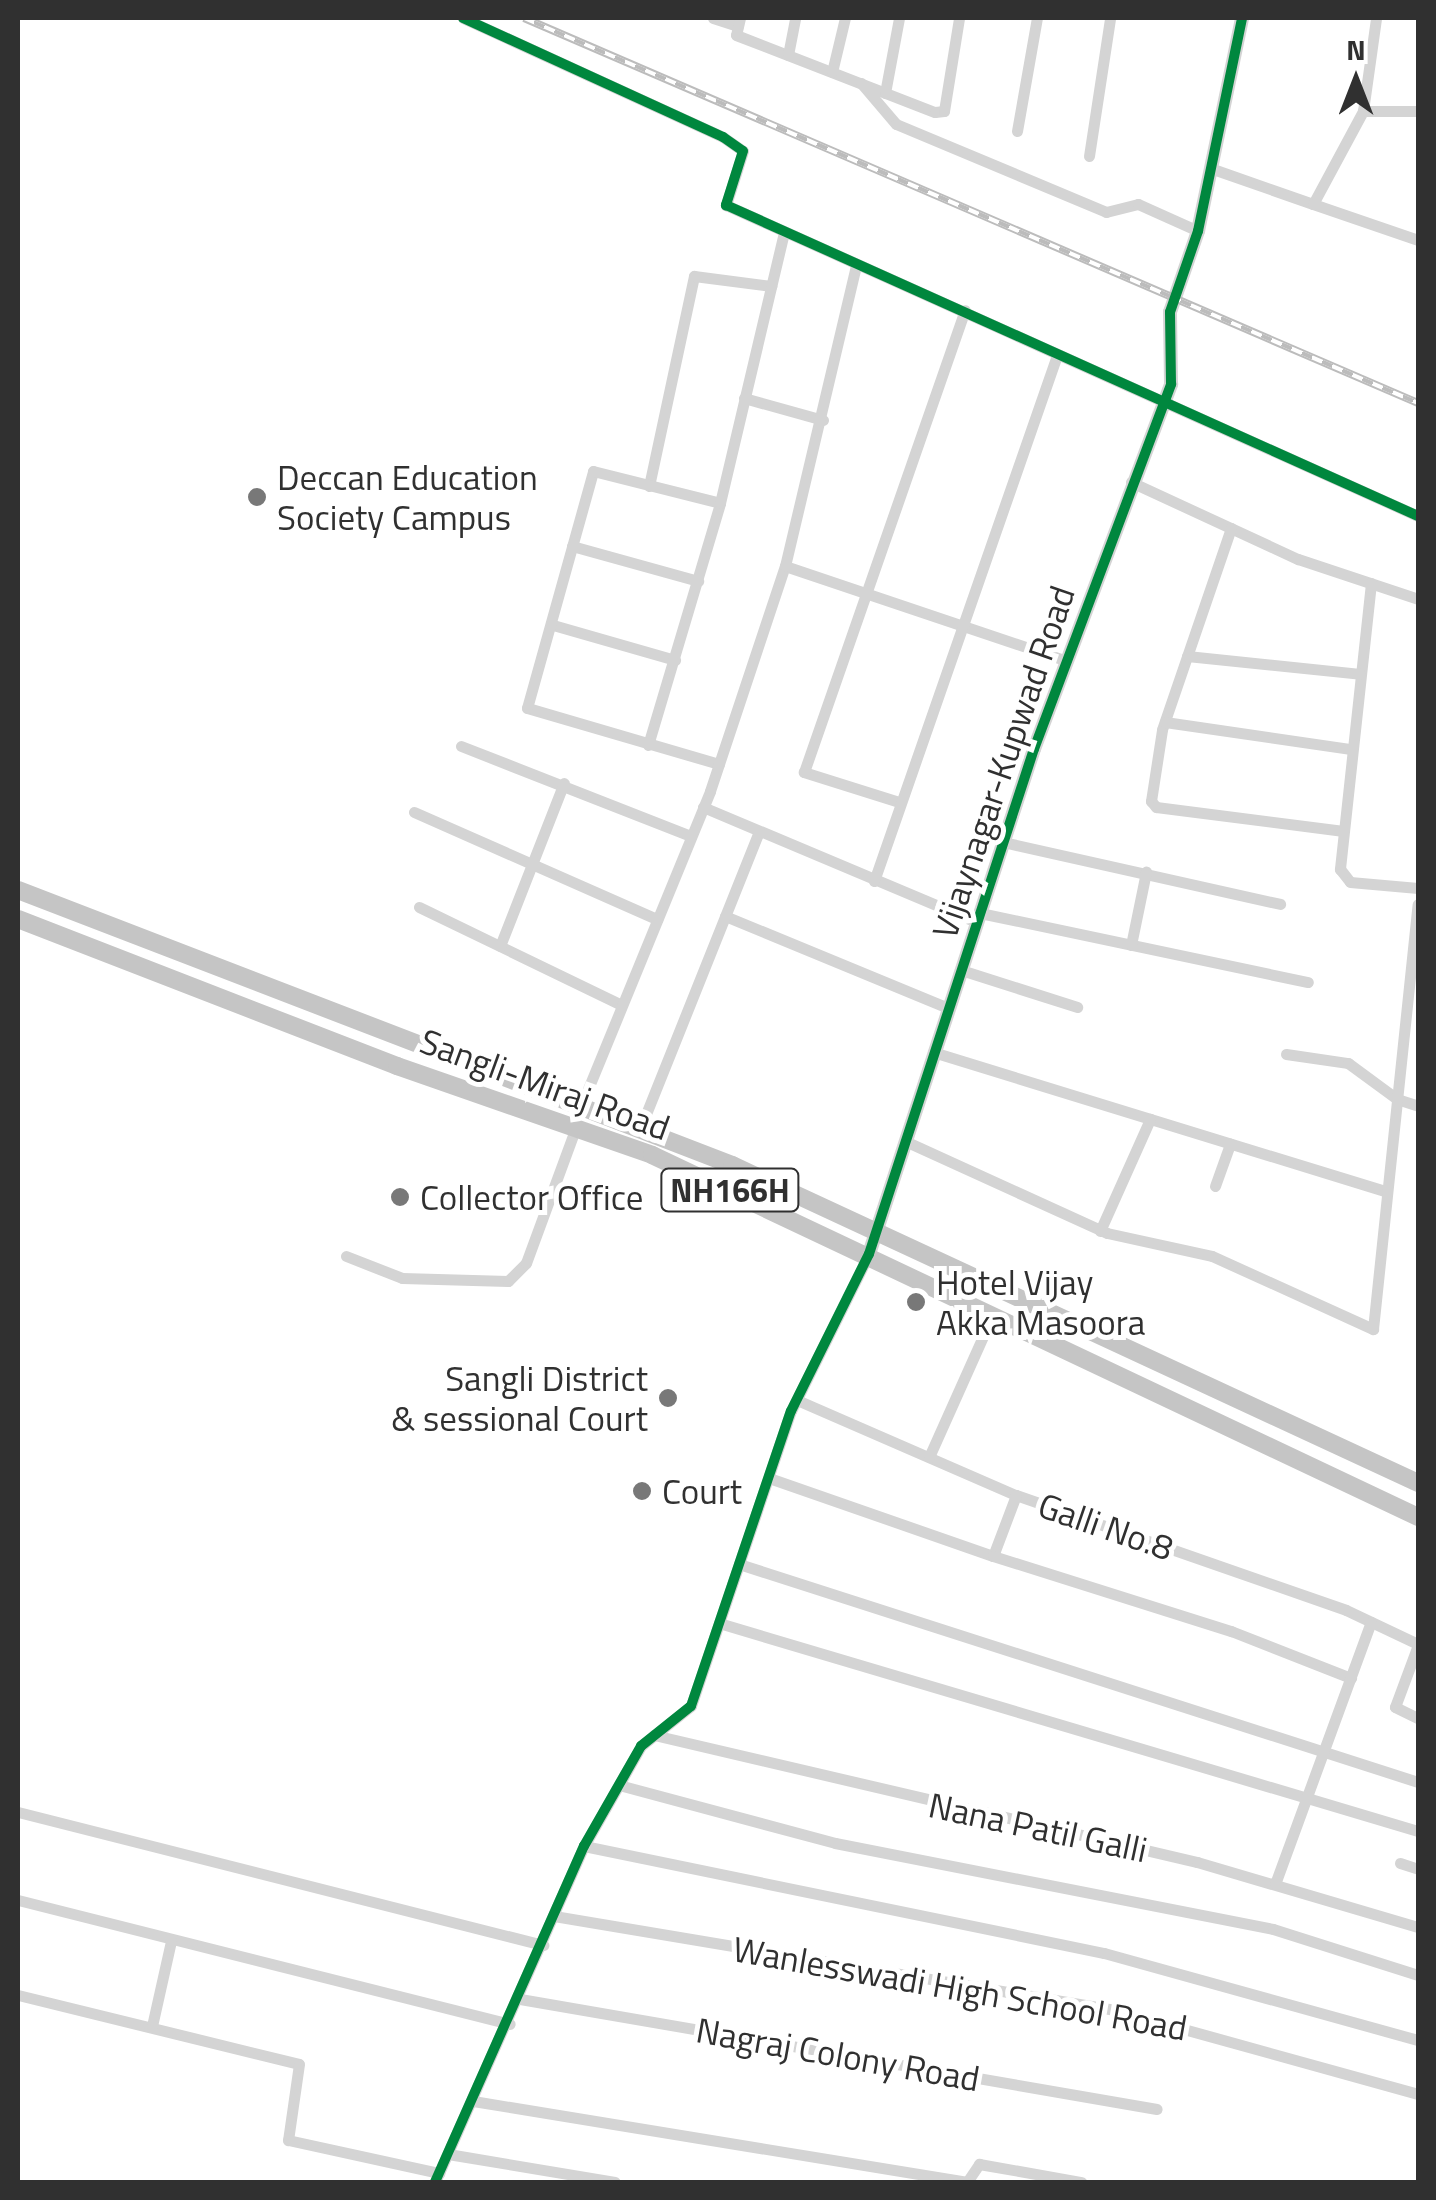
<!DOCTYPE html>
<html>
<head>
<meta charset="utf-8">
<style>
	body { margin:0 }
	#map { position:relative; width:1436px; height:2200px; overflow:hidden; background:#fff; font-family:"Titillium Web",sans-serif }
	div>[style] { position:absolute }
	.minor>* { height:11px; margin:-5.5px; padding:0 5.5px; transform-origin:5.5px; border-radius:5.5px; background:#d4d4d4 }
	.tertiary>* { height:14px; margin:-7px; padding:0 7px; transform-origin:7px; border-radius:7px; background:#d4d4d4 }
	.trunk>* { height:18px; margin:-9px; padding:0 9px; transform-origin:9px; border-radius:9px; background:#c5c5c5 }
	.rail>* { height:8px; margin-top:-4px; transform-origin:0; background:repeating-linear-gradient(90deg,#fff 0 11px,#bcbcbc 0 22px); box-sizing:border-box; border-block:2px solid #bcbcbc }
	.cycleway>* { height:10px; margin:-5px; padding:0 5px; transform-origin:5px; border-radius:5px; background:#00873e }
	.dots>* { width:28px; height:28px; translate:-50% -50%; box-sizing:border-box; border:5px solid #fff; border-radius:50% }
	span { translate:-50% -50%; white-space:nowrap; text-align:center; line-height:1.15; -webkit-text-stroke:10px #fff; paint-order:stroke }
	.shield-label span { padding:2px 8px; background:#fff; border:2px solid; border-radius:8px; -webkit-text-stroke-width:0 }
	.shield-label { font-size:32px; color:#303030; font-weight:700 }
	.poi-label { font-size:35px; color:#303030 }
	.left { translate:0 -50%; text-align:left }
	.right { translate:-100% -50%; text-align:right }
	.street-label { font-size:35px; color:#303030 }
	.frame { position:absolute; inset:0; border:20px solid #303030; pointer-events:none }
	.north { position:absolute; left:1306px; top:30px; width:100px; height:100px; -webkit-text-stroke:8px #fff; paint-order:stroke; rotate:0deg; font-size:28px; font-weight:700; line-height:40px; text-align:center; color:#303030 }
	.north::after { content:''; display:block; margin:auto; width:35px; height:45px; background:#303030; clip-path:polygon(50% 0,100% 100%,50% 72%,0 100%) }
</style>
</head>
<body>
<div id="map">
	<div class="minor">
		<div style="left:463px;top:18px;width:286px;rotate:24.6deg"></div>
		<div style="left:723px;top:137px;width:24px;rotate:35deg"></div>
		<div style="left:743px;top:151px;width:57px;rotate:107.5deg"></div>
		<div style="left:726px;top:205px;width:759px;rotate:24.2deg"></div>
		<div style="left:713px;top:18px;width:26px;rotate:18deg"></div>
		<div style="left:740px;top:18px;width:17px;rotate:103deg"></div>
		<div style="left:736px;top:35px;width:213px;rotate:21.2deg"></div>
		<div style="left:935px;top:112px;width:9px;rotate:-6deg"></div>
		<div style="left:944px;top:111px;width:94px;rotate:-80.8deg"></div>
		<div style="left:788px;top:55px;width:38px;rotate:-79deg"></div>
		<div style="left:832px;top:72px;width:56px;rotate:-76.5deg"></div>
		<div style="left:861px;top:83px;width:54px;rotate:49.5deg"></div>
		<div style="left:896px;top:124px;width:228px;rotate:22.7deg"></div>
		<div style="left:1106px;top:212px;width:33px;rotate:-14deg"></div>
		<div style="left:1138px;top:204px;width:66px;rotate:24.2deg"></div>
		<div style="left:885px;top:93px;width:76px;rotate:-79.4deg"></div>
		<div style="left:1363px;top:111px;width:55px"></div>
		<div style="left:1017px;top:131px;width:115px;rotate:-80deg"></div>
		<div style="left:1089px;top:156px;width:140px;rotate:-81.3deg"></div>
		<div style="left:1210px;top:168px;width:109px;rotate:19.3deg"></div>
		<div style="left:1313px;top:204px;width:106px;rotate:-61.7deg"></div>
		<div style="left:1363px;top:111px;width:94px;rotate:-82deg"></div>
		<div style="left:1313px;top:204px;width:111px;rotate:18.9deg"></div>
		<div style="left:744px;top:398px;width:82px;rotate:15.6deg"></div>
		<div style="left:1131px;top:482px;width:184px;rotate:24.8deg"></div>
		<div style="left:1298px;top:559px;width:126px;rotate:18.4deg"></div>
		<div style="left:649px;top:486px;width:215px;rotate:-77.9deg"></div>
		<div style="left:694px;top:276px;width:78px;rotate:7.4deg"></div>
		<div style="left:1231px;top:528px;width:213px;rotate:108.9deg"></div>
		<div style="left:1162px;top:730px;width:72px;rotate:98.8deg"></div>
		<div style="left:1151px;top:801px;width:8px;rotate:50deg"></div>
		<div style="left:1156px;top:807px;width:189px;rotate:7.3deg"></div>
		<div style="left:572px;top:546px;width:131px;rotate:15.5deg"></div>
		<div style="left:785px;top:566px;width:295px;rotate:18.6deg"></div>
		<div style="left:1371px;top:583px;width:288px;rotate:96.2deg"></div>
		<div style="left:1340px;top:869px;width:16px;rotate:52deg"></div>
		<div style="left:1350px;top:882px;width:68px;rotate:5deg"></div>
		<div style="left:553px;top:625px;width:127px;rotate:16deg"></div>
		<div style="left:1187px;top:656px;width:174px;rotate:5.9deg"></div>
		<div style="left:1165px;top:722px;width:188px;rotate:8.3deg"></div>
		<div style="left:648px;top:745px;width:252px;rotate:-73.4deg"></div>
		<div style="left:461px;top:746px;width:247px;rotate:21.4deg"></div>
		<div style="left:719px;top:764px;width:200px;rotate:-163.7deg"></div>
		<div style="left:527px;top:708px;width:246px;rotate:-74.4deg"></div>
		<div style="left:593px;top:471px;width:131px;rotate:14.1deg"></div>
		<div style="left:720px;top:503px;width:278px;rotate:-76.7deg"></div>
		<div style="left:899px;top:802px;width:100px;rotate:-162.5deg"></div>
		<div style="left:804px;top:772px;width:489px;rotate:-70.8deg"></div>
		<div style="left:703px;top:807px;width:297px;rotate:22.8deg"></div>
		<div style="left:414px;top:812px;width:266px;rotate:23.8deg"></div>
		<div style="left:1003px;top:842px;width:284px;rotate:12.6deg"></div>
		<div style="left:874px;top:881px;width:554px;rotate:-70.81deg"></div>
		<div style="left:419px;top:907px;width:225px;rotate:25.8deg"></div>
		<div style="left:980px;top:913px;width:335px;rotate:11.9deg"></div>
		<div style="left:725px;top:916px;width:241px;rotate:22.4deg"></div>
		<div style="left:1131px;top:945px;width:75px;rotate:-78.4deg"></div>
		<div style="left:500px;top:946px;width:175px;rotate:-68.6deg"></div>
		<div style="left:961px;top:970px;width:122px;rotate:17.7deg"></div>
		<div style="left:933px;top:1052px;width:474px;rotate:17.1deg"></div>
		<div style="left:1286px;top:1054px;width:63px;rotate:8.3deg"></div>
		<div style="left:1348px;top:1063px;width:61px;rotate:36.3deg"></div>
		<div style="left:1397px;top:1099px;width:22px;rotate:18deg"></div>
		<div style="left:581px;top:1106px;width:340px;rotate:-67.7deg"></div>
		<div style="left:710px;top:791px;width:237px;rotate:-71.6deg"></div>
		<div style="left:785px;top:566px;width:308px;rotate:-76.7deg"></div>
		<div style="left:640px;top:1129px;width:320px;rotate:-68.2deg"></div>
		<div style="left:905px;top:1141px;width:222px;rotate:24.5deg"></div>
		<div style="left:1107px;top:1233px;width:107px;rotate:12.4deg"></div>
		<div style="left:1212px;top:1256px;width:177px;rotate:24.4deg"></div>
		<div style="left:1373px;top:1329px;width:427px;rotate:-84deg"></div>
		<div style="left:1215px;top:1186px;width:45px;rotate:-70.3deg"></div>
		<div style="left:1100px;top:1231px;width:123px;rotate:-65.9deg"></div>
		<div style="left:346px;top:1256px;width:60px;rotate:21.4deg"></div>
		<div style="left:402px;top:1278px;width:106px;rotate:1.6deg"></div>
		<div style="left:508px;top:1281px;width:25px;rotate:-45deg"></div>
		<div style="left:526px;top:1263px;width:145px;rotate:-69.8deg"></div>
		<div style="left:797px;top:1400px;width:239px;rotate:23.5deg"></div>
		<div style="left:1016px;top:1495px;width:349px;rotate:19.2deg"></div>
		<div style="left:1346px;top:1610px;width:80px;rotate:25.3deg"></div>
		<div style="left:929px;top:1457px;width:157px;rotate:-65.9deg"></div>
		<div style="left:769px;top:1478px;width:237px;rotate:19.2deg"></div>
		<div style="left:993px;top:1556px;width:65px;rotate:-69.3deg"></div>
		<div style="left:993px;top:1556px;width:250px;rotate:17.5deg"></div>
		<div style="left:1231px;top:1631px;width:129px;rotate:21.4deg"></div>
		<div style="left:739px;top:1564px;width:713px;rotate:17.8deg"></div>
		<div style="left:719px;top:1623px;width:729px;rotate:16.57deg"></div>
		<div style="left:1418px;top:1645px;width:66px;rotate:110.4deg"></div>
		<div style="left:1395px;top:1707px;width:25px;rotate:26deg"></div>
		<div style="left:654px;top:1735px;width:558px;rotate:13.16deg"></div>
		<div style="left:1197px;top:1862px;width:230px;rotate:16.4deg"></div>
		<div style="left:619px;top:1785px;width:224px;rotate:15deg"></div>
		<div style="left:835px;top:1843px;width:446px;rotate:11.1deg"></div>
		<div style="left:1273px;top:1929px;width:152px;rotate:17.6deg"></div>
		<div style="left:18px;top:1812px;width:542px;rotate:14.22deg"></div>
		<div style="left:584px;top:1846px;width:531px;rotate:11.63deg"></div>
		<div style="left:1104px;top:1953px;width:326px;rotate:15.5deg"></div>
		<div style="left:1400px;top:1863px;width:19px;rotate:18deg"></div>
		<div style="left:1275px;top:1884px;width:279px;rotate:-69.9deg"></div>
		<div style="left:18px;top:1900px;width:507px;rotate:14.15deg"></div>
		<div style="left:554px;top:1916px;width:569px;rotate:9.51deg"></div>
		<div style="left:1115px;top:2010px;width:314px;rotate:15.5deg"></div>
		<div style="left:18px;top:1995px;width:289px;rotate:13.8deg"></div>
		<div style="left:299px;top:2064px;width:77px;rotate:98.2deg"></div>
		<div style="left:288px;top:2140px;width:155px;rotate:12.3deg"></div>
		<div style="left:520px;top:1999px;width:646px;rotate:9.8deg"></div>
		<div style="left:152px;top:2026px;width:87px;rotate:-77.4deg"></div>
		<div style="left:473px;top:2101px;width:501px;rotate:9.31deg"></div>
		<div style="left:448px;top:2154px;width:169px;rotate:9.5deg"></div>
		<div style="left:435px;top:2182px;width:368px;rotate:-66.1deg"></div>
		<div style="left:584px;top:1846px;width:115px;rotate:-60.3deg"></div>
		<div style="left:641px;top:1746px;width:64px;rotate:-38.7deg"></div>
		<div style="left:691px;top:1706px;width:311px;rotate:-71.3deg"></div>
		<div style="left:791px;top:1411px;width:175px;rotate:-63.6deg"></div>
		<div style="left:967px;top:2182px;width:22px;rotate:-56deg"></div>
		<div style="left:979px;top:2164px;width:104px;rotate:10deg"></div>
	</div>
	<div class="tertiary">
		<div style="left:869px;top:1254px;width:531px;rotate:-71.91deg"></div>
		<div style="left:1034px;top:749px;width:390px;rotate:-69.4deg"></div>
		<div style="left:1171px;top:384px;width:72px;rotate:-90.8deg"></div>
		<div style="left:1170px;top:312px;width:86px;rotate:-70.9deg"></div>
		<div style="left:1198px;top:231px;width:217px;rotate:-78.3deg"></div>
	</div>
	<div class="trunk">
		<div style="left:18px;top:890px;width:765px;rotate:21.06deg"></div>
		<div style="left:732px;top:1165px;width:756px;rotate:24.87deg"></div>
		<div style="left:18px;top:919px;width:407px;rotate:21.2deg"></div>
		<div style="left:397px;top:1066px;width:270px;rotate:19.2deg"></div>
		<div style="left:652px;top:1155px;width:847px;rotate:25.29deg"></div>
	</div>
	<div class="rail">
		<div style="left:524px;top:18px;width:973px;rotate:23.3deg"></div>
	</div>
	<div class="cycleway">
		<div style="left:463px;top:18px;width:286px;rotate:24.6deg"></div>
		<div style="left:723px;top:137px;width:24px;rotate:35deg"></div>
		<div style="left:743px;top:151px;width:57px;rotate:107.5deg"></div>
		<div style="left:726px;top:205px;width:759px;rotate:24.2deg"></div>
		<div style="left:435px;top:2182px;width:368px;rotate:-66.1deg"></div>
		<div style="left:584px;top:1846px;width:115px;rotate:-60.3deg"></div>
		<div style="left:641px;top:1746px;width:64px;rotate:-38.7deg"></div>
		<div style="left:691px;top:1706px;width:311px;rotate:-71.3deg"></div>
		<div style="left:791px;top:1411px;width:175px;rotate:-63.6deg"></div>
		<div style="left:869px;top:1254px;width:531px;rotate:-71.91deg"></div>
		<div style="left:1034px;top:749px;width:390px;rotate:-69.4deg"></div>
		<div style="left:1171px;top:384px;width:72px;rotate:-90.8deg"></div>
		<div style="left:1170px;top:312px;width:86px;rotate:-70.9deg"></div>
		<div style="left:1198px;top:231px;width:217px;rotate:-78.3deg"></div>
	</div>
	<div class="dots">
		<div style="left:257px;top:497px;background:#787878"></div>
		<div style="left:400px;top:1197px;background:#787878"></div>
		<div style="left:916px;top:1302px;background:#787878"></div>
		<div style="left:668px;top:1398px;background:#787878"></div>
		<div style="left:642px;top:1491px;background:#787878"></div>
	</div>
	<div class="shield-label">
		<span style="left:730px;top:1190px">NH166H</span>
	</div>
	<div class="poi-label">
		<span class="left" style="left:277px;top:497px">Deccan Education<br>Society Campus</span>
		<span class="left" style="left:420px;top:1197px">Collector Office</span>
		<span class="left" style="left:936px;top:1302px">Hotel Vijay<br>Akka Masoora</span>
		<span class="right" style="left:648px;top:1398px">Sangli District<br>&amp; sessional Court</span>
		<span class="left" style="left:662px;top:1491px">Court</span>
	</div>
	<div class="street-label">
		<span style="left:1003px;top:762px;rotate:-71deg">Vijaynagar-Kupwad Road</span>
		<span style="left:545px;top:1084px;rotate:20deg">Sangli-Miraj Road</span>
		<span style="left:1106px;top:1526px;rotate:19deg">Galli No.8</span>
		<span style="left:1038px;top:1827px;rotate:12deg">Nana Patil Galli</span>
		<span style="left:960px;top:1988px;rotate:10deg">Wanlesswadi High School Road</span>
		<span style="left:838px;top:2054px;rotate:10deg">Nagraj Colony Road</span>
	</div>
	<div class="frame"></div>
	<div class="north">N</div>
</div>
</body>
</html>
